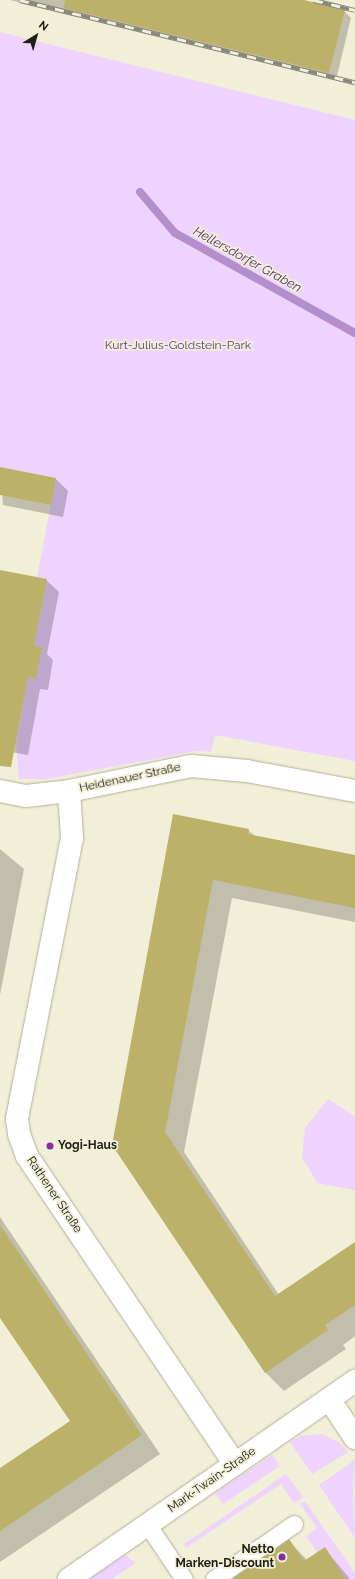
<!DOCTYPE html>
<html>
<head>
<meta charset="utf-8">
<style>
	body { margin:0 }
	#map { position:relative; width:355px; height:1579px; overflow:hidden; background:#f2efd8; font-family:Raleway,sans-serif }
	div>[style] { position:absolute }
	.green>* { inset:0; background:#edd3fe }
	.shadow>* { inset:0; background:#0003 }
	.stream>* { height:8px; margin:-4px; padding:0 4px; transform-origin:4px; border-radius:4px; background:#b48fcb }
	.building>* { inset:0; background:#bcb168 }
	.roads { filter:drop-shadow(0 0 1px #b3b09b) drop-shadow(0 0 1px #b3b09b) }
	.service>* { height:17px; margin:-8.5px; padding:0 8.5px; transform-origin:8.5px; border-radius:8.5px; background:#fff }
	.minor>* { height:22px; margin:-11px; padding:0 11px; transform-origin:11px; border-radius:11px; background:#fff }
	.rail>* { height:4.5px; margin-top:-2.25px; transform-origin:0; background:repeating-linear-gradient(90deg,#f2efd8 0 9px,#888677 0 18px); box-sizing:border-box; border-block:1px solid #888677 }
	.dots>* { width:11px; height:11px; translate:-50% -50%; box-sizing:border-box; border:2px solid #f2efd8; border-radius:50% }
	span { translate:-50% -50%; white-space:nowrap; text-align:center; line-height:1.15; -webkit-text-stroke:3.5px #f2efd8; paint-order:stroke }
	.park-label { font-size:12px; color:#673781 }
	.street-label { font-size:12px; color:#212018 }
	.poi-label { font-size:12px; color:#212018; font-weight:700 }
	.left { translate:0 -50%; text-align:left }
	.right { translate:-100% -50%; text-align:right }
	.water-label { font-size:13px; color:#63337d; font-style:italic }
	.north { position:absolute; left:16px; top:16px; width:40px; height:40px; -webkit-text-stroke:3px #f2efd8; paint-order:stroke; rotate:37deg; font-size:11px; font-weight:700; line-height:16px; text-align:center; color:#212018 }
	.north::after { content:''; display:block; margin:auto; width:14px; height:18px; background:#212018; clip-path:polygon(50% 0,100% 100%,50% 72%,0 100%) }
</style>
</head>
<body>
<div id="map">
	<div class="green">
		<div style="clip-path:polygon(0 32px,355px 120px,355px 761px,215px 735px,211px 752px,196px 751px,47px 779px,19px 779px,16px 744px,28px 677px,35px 679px,41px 647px,34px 646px,47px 579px,37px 577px,56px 478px,0 467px)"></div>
		<div style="clip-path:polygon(328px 1099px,355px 1116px,355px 1190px,317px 1183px,302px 1157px,305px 1128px)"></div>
		<div style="clip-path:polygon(321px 1434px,339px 1442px,348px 1452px,312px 1474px,290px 1442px,301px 1436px)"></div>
		<div style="clip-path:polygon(272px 1455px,280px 1466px,223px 1504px,215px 1493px)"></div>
		<div style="clip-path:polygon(355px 1460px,353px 1488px,355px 1538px,319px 1485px)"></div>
		<div style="clip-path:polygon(286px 1474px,303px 1497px,294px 1503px,281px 1484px,186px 1548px,184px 1544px)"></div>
		<div style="clip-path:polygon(305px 1501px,355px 1573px,355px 1579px,346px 1579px,325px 1547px,317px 1552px,306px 1536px,317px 1528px,300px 1504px)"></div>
		<div style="clip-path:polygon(124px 1554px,136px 1563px,112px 1579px,89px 1579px)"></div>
	</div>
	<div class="shadow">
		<div style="clip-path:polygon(10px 0,300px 0,344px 11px,351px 18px,336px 80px)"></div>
		<div style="clip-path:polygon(0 468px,56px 479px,68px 491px,63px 517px,3px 505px)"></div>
		<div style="clip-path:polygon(0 571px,46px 580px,59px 592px,47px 654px,53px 660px,48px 690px,40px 689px,28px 755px,0 750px)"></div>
		<div style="clip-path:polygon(174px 815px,248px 830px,256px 837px,355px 856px,355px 922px,232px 898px,184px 1152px,279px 1295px,355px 1243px,355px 1336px,343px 1345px,346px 1349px,284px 1391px,265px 1372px,114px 1145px)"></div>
		<div style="clip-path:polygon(0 849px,24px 869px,0 995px)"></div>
		<div style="clip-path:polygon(0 1217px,160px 1454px,0 1562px,0 1469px,71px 1421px,0 1316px)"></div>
		<div style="clip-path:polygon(289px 1541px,307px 1560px,325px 1549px,350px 1579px,232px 1579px)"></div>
	</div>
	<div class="stream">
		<div style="left:140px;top:192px;width:54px;rotate:49.5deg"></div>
		<div style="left:175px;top:233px;width:206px;rotate:29.1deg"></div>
	</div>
	<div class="building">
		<div style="clip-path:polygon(65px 0,304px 0,345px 10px,329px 73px,64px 8px)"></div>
		<div style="clip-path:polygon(0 467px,56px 478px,51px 505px,0 495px)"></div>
		<div style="clip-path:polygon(0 570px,47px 579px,34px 646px,42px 647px,36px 679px,28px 677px,11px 767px,0 766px)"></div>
		<div style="clip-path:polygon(173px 814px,249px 829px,248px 834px,355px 855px,355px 908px,213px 880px,165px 1132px,275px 1296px,355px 1242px,355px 1305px,325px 1325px,328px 1330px,265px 1373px,112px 1145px)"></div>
		<div style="clip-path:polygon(0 1225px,142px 1435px,0 1531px,0 1468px,70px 1421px,0 1318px)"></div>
		<div style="clip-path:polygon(289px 1539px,304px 1561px,325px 1547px,346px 1579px,232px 1579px)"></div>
	</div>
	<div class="roads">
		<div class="service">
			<div style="left:147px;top:1524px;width:66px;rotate:56.1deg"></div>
			<div style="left:214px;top:1579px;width:97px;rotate:-34.5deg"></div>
		</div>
		<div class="minor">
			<div style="left:0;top:791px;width:26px;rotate:11deg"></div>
			<div style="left:26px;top:796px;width:43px;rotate:-6.6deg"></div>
			<div style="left:69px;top:791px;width:125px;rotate:-11.6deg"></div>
			<div style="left:191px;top:766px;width:56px;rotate:5.1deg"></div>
			<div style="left:247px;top:771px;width:110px;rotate:10.5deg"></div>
			<div style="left:69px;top:791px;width:47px;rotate:86.3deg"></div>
			<div style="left:72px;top:838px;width:286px;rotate:101.1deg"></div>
			<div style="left:17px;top:1119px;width:15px;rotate:82deg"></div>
			<div style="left:19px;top:1134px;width:23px;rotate:70deg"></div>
			<div style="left:27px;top:1156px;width:372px;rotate:56deg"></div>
			<div style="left:329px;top:1399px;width:47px;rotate:56.3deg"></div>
			<div style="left:69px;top:1579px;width:348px;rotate:-34.7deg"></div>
		</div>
	</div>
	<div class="rail">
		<div style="left:20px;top:0;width:345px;rotate:13.8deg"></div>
		<div style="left:314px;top:0;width:42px;rotate:13.7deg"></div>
	</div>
	<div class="dots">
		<div style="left:50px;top:1146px;background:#7d31a3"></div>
		<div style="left:282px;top:1557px;background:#7d31a3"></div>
	</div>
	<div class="park-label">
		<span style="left:178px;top:346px">Kurt-Julius-Goldstein-Park</span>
	</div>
	<div class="street-label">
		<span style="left:130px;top:778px;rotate:-12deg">Heidenauer Straße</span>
		<span style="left:54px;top:1195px;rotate:56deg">Rathener Straße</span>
		<span style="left:212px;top:1480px;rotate:-35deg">Mark-Twain-Straße</span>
	</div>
	<div class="poi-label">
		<span class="left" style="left:58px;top:1146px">Yogi-Haus</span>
		<span class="right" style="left:274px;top:1557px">Netto<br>Marken-Discount</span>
	</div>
	<div class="water-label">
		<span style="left:247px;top:260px;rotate:29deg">Hellersdorfer Graben</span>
	</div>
	<div class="north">N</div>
</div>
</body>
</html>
